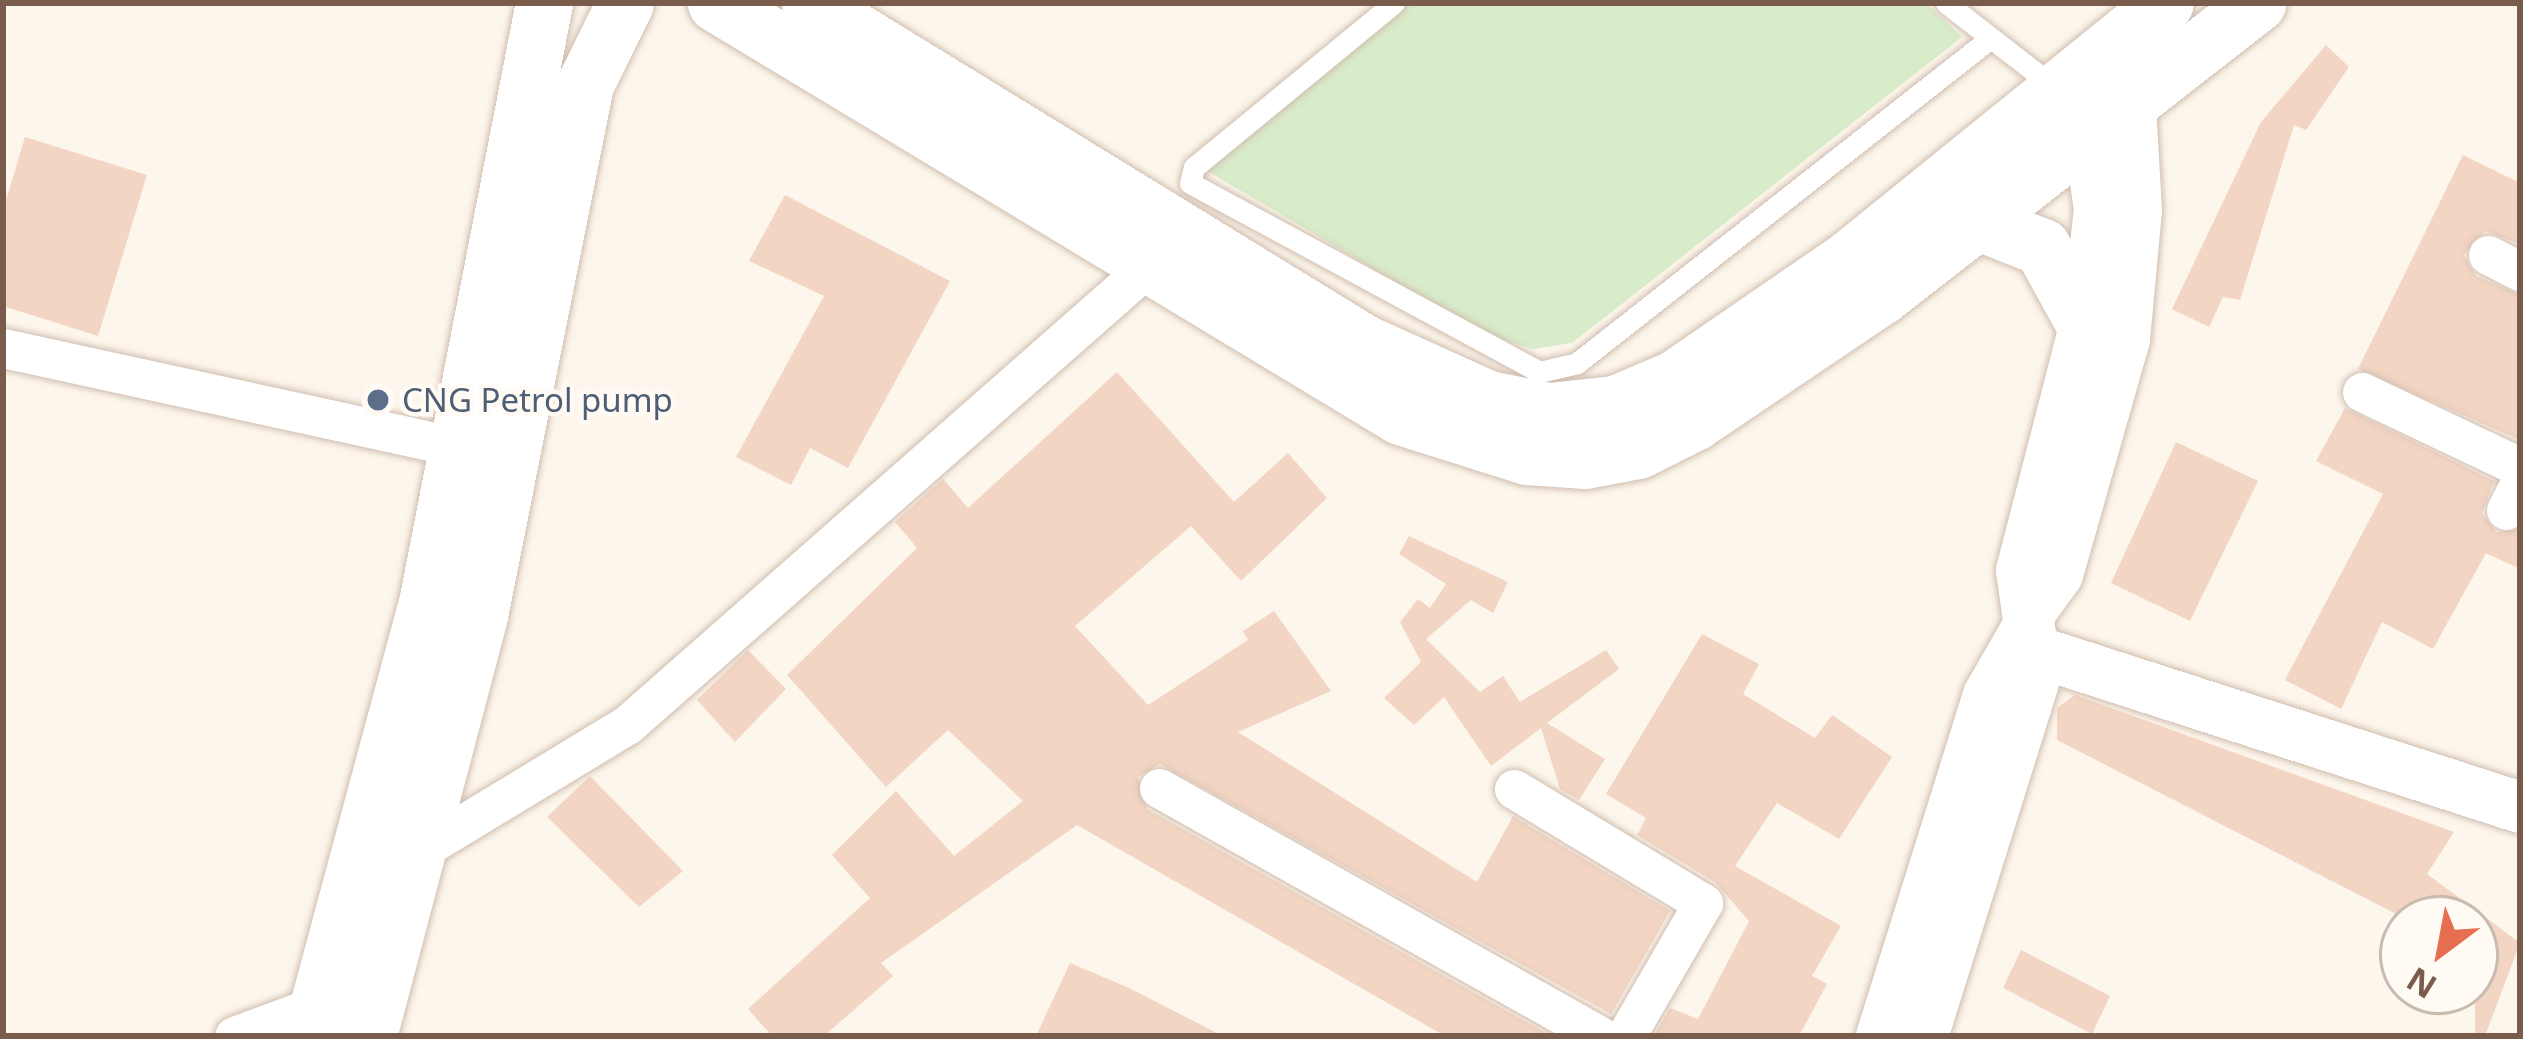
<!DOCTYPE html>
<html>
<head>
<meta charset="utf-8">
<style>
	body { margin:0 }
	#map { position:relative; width:2523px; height:1039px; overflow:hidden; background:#fdf6ec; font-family:"Noto Sans",sans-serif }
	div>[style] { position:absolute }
	.green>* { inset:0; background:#d8ecc9 }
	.building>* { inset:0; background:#f3d5c3 }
	.roads { filter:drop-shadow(0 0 3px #d1beb0) drop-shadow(0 0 3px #d1beb0) }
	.service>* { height:21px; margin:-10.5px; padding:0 10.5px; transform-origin:10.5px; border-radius:10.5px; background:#fff }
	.minor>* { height:39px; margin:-19.5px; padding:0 19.5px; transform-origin:19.5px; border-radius:19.5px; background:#fff }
	.tertiary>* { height:51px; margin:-25.5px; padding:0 25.5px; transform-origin:25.5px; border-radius:25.5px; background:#fff }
	.secondary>* { height:57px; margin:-28.5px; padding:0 28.5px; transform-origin:28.5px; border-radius:28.5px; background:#fff }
	.dots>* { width:33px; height:33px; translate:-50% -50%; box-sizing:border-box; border:6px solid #fffaf3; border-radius:50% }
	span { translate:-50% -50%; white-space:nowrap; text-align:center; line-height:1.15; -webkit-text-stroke:9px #fffaf3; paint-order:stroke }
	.service-label { font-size:33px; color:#4e5e75 }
	.left { translate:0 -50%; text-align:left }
	.frame { position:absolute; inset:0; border:6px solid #7a5c4d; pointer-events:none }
	.north { position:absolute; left:2379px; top:895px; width:120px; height:120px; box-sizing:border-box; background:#fffaf3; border:3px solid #cabbb1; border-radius:50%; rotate:212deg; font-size:33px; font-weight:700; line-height:48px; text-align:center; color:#7a5c4d }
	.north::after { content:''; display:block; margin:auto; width:42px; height:54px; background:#e76f51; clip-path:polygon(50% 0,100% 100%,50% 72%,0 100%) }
</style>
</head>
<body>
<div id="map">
	<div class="green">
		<div style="clip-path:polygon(1407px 3px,1926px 3px,1962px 37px,1572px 343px,1533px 349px,1486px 335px,1204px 169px)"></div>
	</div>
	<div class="building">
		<div style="clip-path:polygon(2326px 45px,2349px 67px,2306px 130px,2294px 125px,2240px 300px,2223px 297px,2209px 327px,2172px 309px,2261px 122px)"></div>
		<div style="clip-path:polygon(25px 137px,147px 175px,98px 336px,3px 306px,3px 210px)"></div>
		<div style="clip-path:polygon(2463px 155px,2520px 183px,2520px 244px,2485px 231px,2464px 255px,2476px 276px,2520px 295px,2520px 440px,2358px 369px)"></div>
		<div style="clip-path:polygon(785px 195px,950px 281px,848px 468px,810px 448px,791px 485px,736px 457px,824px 296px,749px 261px)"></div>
		<div style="clip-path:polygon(1117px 372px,1234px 502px,1288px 453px,1327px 498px,1241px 581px,1191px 526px,1075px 626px,1148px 705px,1248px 640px,1243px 631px,1274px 611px,1331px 691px,1238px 732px,1477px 882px,1513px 816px,1670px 911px,1611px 1014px,1160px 764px,1138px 777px,1147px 809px,1551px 1036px,1445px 1036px,1077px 825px,881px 963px,893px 976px,824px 1036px,772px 1036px,748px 1009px,870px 898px,832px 855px,896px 791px,954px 856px,1023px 801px,948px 730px,886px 787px,787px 675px,917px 548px,895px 522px,943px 479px,968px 508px)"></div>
		<div style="clip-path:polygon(2345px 408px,2494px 481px,2482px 513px,2496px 532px,2520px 529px,2520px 569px,2486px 553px,2433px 649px,2382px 622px,2341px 709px,2285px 680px,2383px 494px,2316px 461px)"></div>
		<div style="clip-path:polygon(2176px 442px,2258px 481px,2190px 621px,2111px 583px)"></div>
		<div style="clip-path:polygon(1409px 536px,1508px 582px,1493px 613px,1471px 600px,1426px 639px,1480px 692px,1503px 676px,1520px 702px,1606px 650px,1619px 669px,1547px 723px,1605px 759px,1579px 800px,1560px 789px,1541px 728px,1491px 766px,1444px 697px,1414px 725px,1384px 698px,1421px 662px,1400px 622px,1418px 599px,1430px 608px,1446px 584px,1399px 554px)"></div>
		<div style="clip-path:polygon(1702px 634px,1759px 664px,1743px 694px,1815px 738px,1832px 715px,1892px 757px,1839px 839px,1777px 803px,1735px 866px,1841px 926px,1812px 976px,1827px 984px,1799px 1036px,1654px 1036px,1670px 1008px,1698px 1019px,1749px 921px,1715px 882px,1637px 835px,1646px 818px,1606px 794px)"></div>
		<div style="clip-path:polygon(748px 650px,786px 689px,735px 742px,697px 700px)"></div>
		<div style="clip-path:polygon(2075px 695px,2454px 832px,2427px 874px,2520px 943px,2485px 1036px,2475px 1036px,2475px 919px,2406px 919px,2057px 740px,2057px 708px)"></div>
		<div style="clip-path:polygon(590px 776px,683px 871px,639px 907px,547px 817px)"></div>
		<div style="clip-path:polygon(2021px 950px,2110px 996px,2092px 1034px,2003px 988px)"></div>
		<div style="clip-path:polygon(1070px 963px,1127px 987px,1223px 1036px,1036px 1036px)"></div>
	</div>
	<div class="roads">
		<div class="service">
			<div style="left:1394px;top:3px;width:259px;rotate:140.6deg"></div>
			<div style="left:1194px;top:167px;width:16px;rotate:104deg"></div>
			<div style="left:1190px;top:183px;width:397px;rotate:28.4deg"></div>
			<div style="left:1539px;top:372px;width:39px;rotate:-13deg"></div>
			<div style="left:1577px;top:363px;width:523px;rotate:-38.16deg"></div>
			<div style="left:1946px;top:3px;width:140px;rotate:37.8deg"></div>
		</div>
		<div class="minor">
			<div style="left:2488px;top:255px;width:36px;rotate:27deg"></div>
			<div style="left:3px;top:348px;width:466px;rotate:12.3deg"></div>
			<div style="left:2362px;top:392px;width:175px;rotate:25.4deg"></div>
			<div style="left:2506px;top:510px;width:31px;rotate:-63deg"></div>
			<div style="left:1159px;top:788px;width:506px;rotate:29.35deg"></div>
			<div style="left:1514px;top:789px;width:221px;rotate:31.1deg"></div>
			<div style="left:1703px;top:903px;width:154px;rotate:120.1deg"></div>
			<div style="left:417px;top:852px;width:245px;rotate:-31.2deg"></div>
			<div style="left:627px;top:725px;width:699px;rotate:-41.35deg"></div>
			<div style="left:234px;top:1036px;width:92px;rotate:-20.4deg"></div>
			<div style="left:320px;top:1004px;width:16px;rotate:14deg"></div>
		</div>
		<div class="tertiary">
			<div style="left:2067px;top:105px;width:40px;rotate:57.1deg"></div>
			<div style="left:2089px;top:139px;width:71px;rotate:81.9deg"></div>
			<div style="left:2099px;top:209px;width:111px;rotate:96.7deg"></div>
			<div style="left:2086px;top:319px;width:259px;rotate:104.5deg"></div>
			<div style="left:2021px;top:570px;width:72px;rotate:82deg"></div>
			<div style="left:2031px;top:641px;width:16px;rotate:47deg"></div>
			<div style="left:2042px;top:653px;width:502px;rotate:17.86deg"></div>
			<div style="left:2030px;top:611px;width:46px;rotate:-53.9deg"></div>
			<div style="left:2057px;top:574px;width:244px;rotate:-74.1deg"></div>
			<div style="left:2124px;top:339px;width:130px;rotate:-84.7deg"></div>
			<div style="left:2136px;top:210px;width:104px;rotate:-93.3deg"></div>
			<div style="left:2130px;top:106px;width:39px;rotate:-122deg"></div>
			<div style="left:1881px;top:1036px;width:357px;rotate:-72.6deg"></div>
			<div style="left:1988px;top:695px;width:78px;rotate:-60.2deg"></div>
			<div style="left:1922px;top:1036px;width:401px;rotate:-72.6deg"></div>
		</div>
		<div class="secondary">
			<div style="left:716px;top:3px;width:799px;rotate:31.12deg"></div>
			<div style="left:1400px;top:416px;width:133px;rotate:17.5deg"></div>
			<div style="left:1527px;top:456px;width:58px;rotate:3.9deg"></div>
			<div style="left:1585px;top:460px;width:54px;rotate:-10.7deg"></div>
			<div style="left:1638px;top:450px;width:63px;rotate:-26.6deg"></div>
			<div style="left:1694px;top:422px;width:225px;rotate:-34deg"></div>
			<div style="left:1881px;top:296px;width:477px;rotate:-37.9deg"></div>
			<div style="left:810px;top:3px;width:650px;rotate:31.54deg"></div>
			<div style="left:1364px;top:343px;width:136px;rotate:24.3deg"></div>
			<div style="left:1488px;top:399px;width:61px;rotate:11.3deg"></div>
			<div style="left:1548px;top:411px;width:67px;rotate:-6deg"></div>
			<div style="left:1615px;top:404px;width:64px;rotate:-23deg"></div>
			<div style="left:1674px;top:379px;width:214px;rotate:-34.5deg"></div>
			<div style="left:1850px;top:258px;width:405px;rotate:-39deg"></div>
			<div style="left:1979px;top:222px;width:68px;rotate:21.6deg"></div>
			<div style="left:2042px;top:247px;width:89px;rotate:61.1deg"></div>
			<div style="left:310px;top:1036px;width:454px;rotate:-74.9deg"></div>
			<div style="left:428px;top:598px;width:606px;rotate:-78.97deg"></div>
			<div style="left:368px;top:1036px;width:435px;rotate:-75.2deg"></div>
			<div style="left:479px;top:615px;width:541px;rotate:-78.71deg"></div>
			<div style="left:585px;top:84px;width:90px;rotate:-63.7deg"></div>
		</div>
	</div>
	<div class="dots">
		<div style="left:378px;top:400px;background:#5c6f8a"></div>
	</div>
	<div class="service-label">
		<span class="left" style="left:402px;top:400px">CNG Petrol pump</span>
	</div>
	<div class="frame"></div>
	<div class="north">N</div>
</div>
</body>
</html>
